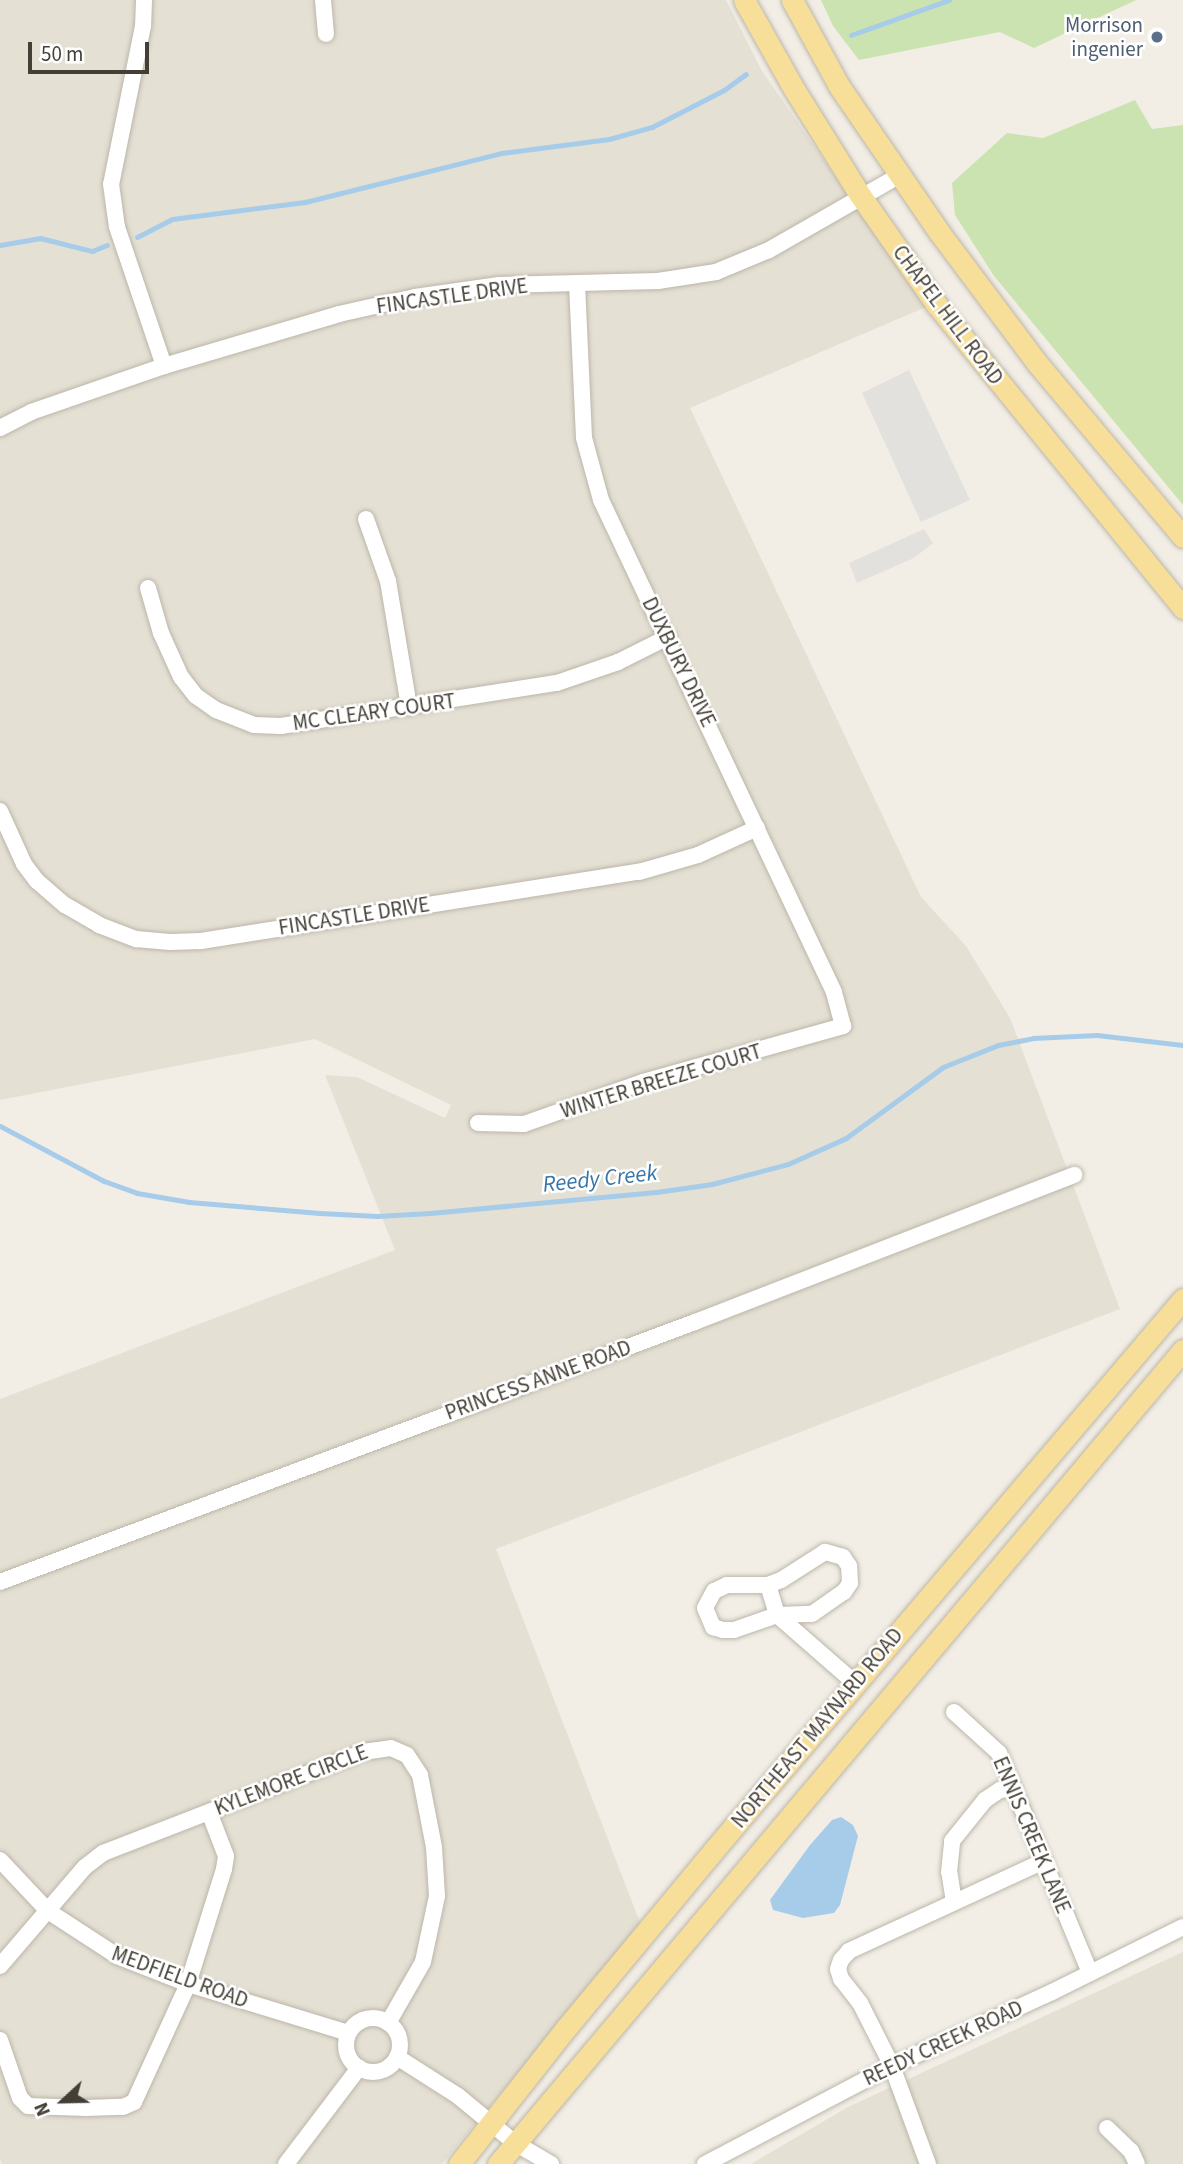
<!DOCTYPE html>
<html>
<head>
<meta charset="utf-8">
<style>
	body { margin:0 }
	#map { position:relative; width:1183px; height:2164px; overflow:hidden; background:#f2eee6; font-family:"Source Sans 3",sans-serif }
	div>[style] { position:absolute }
	.residential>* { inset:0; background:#e5e0d4 }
	.green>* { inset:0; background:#cbe3b1 }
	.parking>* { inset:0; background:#e3e1de }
	.water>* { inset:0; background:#a6ccea }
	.stream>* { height:5px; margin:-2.5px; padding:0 2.5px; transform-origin:2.5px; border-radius:2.5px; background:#a6ccea }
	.roads { filter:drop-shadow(0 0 2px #bcb6a9) drop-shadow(0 0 2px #bcb6a9) }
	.minor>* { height:16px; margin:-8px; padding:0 8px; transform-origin:8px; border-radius:8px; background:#fff }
	.minor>.ring { margin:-8px; padding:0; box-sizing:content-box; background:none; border:16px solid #fff; border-radius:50% }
	.major>* { height:21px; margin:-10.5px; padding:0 10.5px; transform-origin:10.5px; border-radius:10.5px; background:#f7df9a }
	.dots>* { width:19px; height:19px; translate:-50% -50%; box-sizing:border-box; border:4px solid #fff; border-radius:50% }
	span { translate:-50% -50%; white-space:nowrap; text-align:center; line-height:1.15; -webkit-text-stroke:5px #fff; paint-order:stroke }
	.service-label { font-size:21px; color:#4e5e75 }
	.right { translate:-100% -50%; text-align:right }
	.street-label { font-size:21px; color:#443f36 }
	.water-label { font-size:23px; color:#3774a7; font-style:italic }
	.north { position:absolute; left:28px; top:2066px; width:70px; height:70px; -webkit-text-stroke:5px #fff; paint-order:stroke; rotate:248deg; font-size:19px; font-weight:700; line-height:28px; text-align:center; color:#443f36 }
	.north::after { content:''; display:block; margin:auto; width:24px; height:32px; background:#443f36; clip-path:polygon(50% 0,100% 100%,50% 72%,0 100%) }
	.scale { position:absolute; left:28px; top:42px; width:121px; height:32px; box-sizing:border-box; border:4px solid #443f36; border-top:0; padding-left:9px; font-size:21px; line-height:24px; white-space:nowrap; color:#443f36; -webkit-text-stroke:5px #fff; paint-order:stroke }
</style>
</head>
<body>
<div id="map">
	<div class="residential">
		<div style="clip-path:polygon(0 0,726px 0,762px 71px,926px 307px,690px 408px,921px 897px,966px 946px,1010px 1018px,1120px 1309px,496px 1549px,641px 1925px,442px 2164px,2px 2164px,0 2159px,0 1399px,395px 1250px,325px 1075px,357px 1077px,445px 1118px,451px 1105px,315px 1039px,0 1100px)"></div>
		<div style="clip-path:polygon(1183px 1952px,1183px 2164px,751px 2164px,848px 2107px)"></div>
	</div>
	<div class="green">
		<div style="clip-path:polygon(821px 0,1136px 0,1034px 48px,1000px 32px,859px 60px,833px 26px)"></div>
		<div style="clip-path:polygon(1135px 100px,1152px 129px,1183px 125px,1183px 505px,994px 276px,955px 215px,952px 183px,1007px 133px,1043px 138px)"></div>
	</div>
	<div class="parking">
		<div style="clip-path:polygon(909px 370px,970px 500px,921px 522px,862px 393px)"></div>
		<div style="clip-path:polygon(924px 529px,933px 543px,914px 558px,857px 583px,849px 563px)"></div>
	</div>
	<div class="water">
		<div style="clip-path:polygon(841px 1817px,853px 1825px,858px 1836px,840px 1905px,834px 1913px,803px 1918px,773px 1910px,770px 1900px,810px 1845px,832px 1820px)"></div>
	</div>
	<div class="stream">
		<div style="left:851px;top:35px;width:104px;rotate:-19.7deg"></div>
		<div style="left:137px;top:237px;width:39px;rotate:-27deg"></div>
		<div style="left:172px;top:219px;width:134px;rotate:-7.3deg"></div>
		<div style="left:305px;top:202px;width:202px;rotate:-14deg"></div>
		<div style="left:501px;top:153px;width:109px;rotate:-7.4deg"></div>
		<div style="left:609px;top:139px;width:45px;rotate:-15.6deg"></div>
		<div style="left:652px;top:127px;width:81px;rotate:-27.2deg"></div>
		<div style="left:724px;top:90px;width:27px;rotate:-36deg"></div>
		<div style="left:0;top:245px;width:41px;rotate:-9.9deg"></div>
		<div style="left:40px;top:238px;width:54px;rotate:14deg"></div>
		<div style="left:92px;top:251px;width:16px;rotate:-22deg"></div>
		<div style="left:0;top:1126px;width:118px;rotate:27.9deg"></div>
		<div style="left:104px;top:1181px;width:35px;rotate:20deg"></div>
		<div style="left:137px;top:1193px;width:53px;rotate:9.8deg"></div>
		<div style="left:189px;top:1202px;width:131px;rotate:4.8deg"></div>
		<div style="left:320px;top:1213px;width:57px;rotate:3deg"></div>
		<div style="left:377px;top:1216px;width:53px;rotate:-3.2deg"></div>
		<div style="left:430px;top:1213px;width:227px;rotate:-5.3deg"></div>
		<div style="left:656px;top:1192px;width:57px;rotate:-8.1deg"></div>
		<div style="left:712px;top:1184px;width:79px;rotate:-14.7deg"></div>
		<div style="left:788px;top:1164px;width:64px;rotate:-24.1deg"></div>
		<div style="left:846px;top:1138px;width:120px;rotate:-36.2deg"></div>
		<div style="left:943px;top:1067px;width:59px;rotate:-21.8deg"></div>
		<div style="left:998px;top:1045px;width:36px;rotate:-11deg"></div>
		<div style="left:1033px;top:1038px;width:64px;rotate:-2.7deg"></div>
		<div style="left:1097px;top:1035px;width:87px;rotate:6.6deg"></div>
	</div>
	<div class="roads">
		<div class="minor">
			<div style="left:144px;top:0;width:26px;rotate:92deg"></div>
			<div style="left:143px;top:26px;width:161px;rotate:101.4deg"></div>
			<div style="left:111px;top:184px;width:43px;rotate:82.1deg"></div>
			<div style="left:117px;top:227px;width:147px;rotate:71.3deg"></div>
			<div style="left:323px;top:0;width:34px;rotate:85deg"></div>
			<div style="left:0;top:428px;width:35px;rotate:-27deg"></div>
			<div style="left:31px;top:412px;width:141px;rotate:-19.1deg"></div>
			<div style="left:164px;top:366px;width:183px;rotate:-16.5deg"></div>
			<div style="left:339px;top:314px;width:78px;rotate:-12.6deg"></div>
			<div style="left:415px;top:297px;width:85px;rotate:-8.1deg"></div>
			<div style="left:499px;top:285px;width:159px;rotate:-1.4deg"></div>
			<div style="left:658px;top:281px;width:59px;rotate:-8.8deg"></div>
			<div style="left:716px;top:272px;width:57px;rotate:-22.5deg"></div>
			<div style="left:769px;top:250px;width:149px;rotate:-29.8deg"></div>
			<div style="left:366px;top:519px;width:66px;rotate:70.5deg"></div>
			<div style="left:388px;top:581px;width:128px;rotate:80.5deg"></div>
			<div style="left:148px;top:588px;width:47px;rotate:73.9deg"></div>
			<div style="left:161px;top:633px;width:48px;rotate:65.6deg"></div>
			<div style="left:181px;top:677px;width:24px;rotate:52deg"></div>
			<div style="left:196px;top:696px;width:24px;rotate:35deg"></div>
			<div style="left:216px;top:710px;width:41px;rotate:21.5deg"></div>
			<div style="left:254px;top:725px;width:27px;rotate:2deg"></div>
			<div style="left:281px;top:726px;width:279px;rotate:-8.9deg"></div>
			<div style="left:557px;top:683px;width:65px;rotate:-19deg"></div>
			<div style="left:618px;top:662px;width:56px;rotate:-26.6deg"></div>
			<div style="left:0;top:811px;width:58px;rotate:65.6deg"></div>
			<div style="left:24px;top:864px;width:21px;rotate:53deg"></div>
			<div style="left:37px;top:881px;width:37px;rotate:41deg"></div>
			<div style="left:65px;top:905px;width:39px;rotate:30deg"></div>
			<div style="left:99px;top:925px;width:40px;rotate:21deg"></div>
			<div style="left:136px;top:939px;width:34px;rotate:5deg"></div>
			<div style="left:170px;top:942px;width:31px;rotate:-2deg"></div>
			<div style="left:201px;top:941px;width:443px;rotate:-9deg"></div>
			<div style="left:639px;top:872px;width:61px;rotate:-16.1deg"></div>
			<div style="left:698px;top:855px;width:65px;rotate:-24.6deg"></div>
			<div style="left:478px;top:1123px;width:46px;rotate:1.2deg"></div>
			<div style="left:524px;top:1124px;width:126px;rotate:-19.4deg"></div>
			<div style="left:643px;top:1082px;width:208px;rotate:-15.6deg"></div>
			<div style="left:843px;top:1026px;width:35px;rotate:-105deg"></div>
			<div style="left:834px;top:992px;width:544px;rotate:-115.34deg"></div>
			<div style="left:601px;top:500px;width:64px;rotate:-105.3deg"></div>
			<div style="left:584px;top:438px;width:155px;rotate:-92.6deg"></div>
			<div style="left:0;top:1582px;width:742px;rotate:-20.51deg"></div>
			<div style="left:695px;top:1322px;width:407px;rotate:-21.2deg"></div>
			<div style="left:768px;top:1585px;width:31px;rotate:73deg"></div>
			<div style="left:777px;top:1615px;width:35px;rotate:-2deg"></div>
			<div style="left:812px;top:1614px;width:39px;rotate:-35deg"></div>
			<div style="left:844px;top:1592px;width:11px;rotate:-56deg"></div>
			<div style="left:850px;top:1583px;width:17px;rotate:-93deg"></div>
			<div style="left:849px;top:1566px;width:11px;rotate:-124deg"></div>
			<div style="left:843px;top:1557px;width:19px;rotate:-164deg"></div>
			<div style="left:825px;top:1552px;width:52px;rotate:147.5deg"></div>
			<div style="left:781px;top:1580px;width:14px;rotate:159deg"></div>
			<div style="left:768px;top:1585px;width:41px;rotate:180deg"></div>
			<div style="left:727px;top:1585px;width:14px;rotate:155deg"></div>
			<div style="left:714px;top:1591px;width:19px;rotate:118deg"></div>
			<div style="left:705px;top:1608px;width:21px;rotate:67deg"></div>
			<div style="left:713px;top:1627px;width:10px;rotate:17deg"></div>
			<div style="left:723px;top:1630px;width:11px"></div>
			<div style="left:734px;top:1630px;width:46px;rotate:-19.2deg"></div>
			<div style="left:777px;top:1615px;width:103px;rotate:41.1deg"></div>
			<div style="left:954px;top:1712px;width:61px;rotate:42.3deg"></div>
			<div style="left:999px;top:1753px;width:238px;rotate:67.5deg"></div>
			<div style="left:0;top:1860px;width:70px;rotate:46.7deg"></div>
			<div style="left:48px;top:1911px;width:82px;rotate:33.1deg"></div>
			<div style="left:117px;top:1956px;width:76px;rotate:21.5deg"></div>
			<div style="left:188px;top:1984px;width:167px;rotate:17deg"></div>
			<div style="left:954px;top:1902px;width:30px;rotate:-99deg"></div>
			<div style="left:949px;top:1872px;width:31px;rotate:-84deg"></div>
			<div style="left:952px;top:1841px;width:53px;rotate:-51.2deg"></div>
			<div style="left:985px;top:1800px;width:18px;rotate:-34deg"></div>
			<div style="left:1000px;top:1790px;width:14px;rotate:-8deg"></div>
			<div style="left:0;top:1966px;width:130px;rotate:-49.4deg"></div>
			<div style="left:85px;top:1867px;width:23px;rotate:-38deg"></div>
			<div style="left:103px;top:1853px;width:279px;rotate:-21.2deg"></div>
			<div style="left:363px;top:1752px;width:28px;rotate:-8deg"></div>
			<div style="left:391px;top:1748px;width:17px;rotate:24deg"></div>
			<div style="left:407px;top:1755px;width:24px;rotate:57deg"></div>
			<div style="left:420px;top:1775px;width:73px;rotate:79deg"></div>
			<div style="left:434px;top:1847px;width:49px;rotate:86.5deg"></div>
			<div style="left:437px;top:1896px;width:67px;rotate:102deg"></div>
			<div style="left:423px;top:1962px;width:70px;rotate:119.8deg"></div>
			<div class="ring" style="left:346px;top:2018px;width:38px;height:38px"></div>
			<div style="left:0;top:2040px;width:61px;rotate:71deg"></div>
			<div style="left:20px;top:2098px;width:11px;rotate:45deg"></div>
			<div style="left:28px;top:2106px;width:58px;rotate:2deg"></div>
			<div style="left:86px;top:2108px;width:37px;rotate:-2deg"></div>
			<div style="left:123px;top:2107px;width:12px;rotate:-24deg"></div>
			<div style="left:134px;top:2102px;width:130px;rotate:-65.4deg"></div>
			<div style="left:188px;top:1984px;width:121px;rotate:-72.6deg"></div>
			<div style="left:224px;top:1869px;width:13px;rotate:-81deg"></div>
			<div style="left:226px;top:1856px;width:47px;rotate:-111.1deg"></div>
			<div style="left:397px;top:2057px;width:72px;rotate:32.6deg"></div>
			<div style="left:458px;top:2096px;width:74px;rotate:39.5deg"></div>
			<div style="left:515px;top:2143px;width:42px;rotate:30.3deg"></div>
			<div style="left:1107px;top:2128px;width:33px;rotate:44deg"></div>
			<div style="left:1131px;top:2151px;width:14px;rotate:65deg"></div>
			<div style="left:286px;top:2164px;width:121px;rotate:-52.8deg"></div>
			<div style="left:705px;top:2164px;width:211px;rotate:-27.7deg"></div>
			<div style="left:892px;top:2066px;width:176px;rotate:-24.8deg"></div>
			<div style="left:1052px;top:1992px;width:146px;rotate:-26.4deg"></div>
			<div style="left:928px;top:2164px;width:104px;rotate:-110.2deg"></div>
			<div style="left:892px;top:2066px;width:71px;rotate:-116.9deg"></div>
			<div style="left:860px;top:2003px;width:31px;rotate:-128deg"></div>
			<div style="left:841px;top:1979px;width:10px;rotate:-107deg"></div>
			<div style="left:838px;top:1969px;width:9px;rotate:-72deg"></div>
			<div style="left:841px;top:1960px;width:12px;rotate:-48deg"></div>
			<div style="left:849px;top:1951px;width:215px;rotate:-24.8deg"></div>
		</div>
		<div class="major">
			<div style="left:744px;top:0;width:102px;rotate:60.7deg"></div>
			<div style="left:794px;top:89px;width:125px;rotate:58.1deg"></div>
			<div style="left:860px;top:195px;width:133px;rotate:55.1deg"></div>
			<div style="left:936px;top:304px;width:392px;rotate:50.9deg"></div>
			<div style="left:792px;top:0;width:98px;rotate:61.3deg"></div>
			<div style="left:839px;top:86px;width:177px;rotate:55.6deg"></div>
			<div style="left:939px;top:232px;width:164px;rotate:53.2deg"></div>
			<div style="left:1037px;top:363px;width:227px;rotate:50deg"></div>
			<div style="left:459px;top:2164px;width:174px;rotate:-51.8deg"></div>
			<div style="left:567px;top:2027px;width:229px;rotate:-50.3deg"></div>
			<div style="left:713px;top:1851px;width:725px;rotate:-49.59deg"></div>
			<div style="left:498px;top:2164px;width:1064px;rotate:-49.92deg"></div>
		</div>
	</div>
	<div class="dots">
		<div style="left:1157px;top:37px;background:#5c6f8a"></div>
	</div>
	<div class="service-label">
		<span class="right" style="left:1143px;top:37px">Morrison<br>ingenier</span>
	</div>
	<div class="street-label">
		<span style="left:452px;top:296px;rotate:-8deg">FINCASTLE DRIVE</span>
		<span style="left:948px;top:315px;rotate:53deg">CHAPEL HILL ROAD</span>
		<span style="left:679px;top:662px;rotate:64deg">DUXBURY DRIVE</span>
		<span style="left:374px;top:712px;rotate:-8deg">MC CLEARY COURT</span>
		<span style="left:354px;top:916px;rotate:-9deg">FINCASTLE DRIVE</span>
		<span style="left:661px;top:1081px;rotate:-17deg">WINTER BREEZE COURT</span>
		<span style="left:538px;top:1380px;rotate:-20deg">PRINCESS ANNE ROAD</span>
		<span style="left:817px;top:1728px;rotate:-50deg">NORTHEAST MAYNARD ROAD</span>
		<span style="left:291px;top:1780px;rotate:-21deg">KYLEMORE CIRCLE</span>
		<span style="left:1032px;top:1835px;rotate:67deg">ENNIS CREEK LANE</span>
		<span style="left:180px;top:1977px;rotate:20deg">MEDFIELD ROAD</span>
		<span style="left:943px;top:2043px;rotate:-25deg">REEDY CREEK ROAD</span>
	</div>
	<div class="water-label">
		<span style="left:600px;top:1179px;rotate:-6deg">Reedy Creek</span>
	</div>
	<div class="north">N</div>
	<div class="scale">50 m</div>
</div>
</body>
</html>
